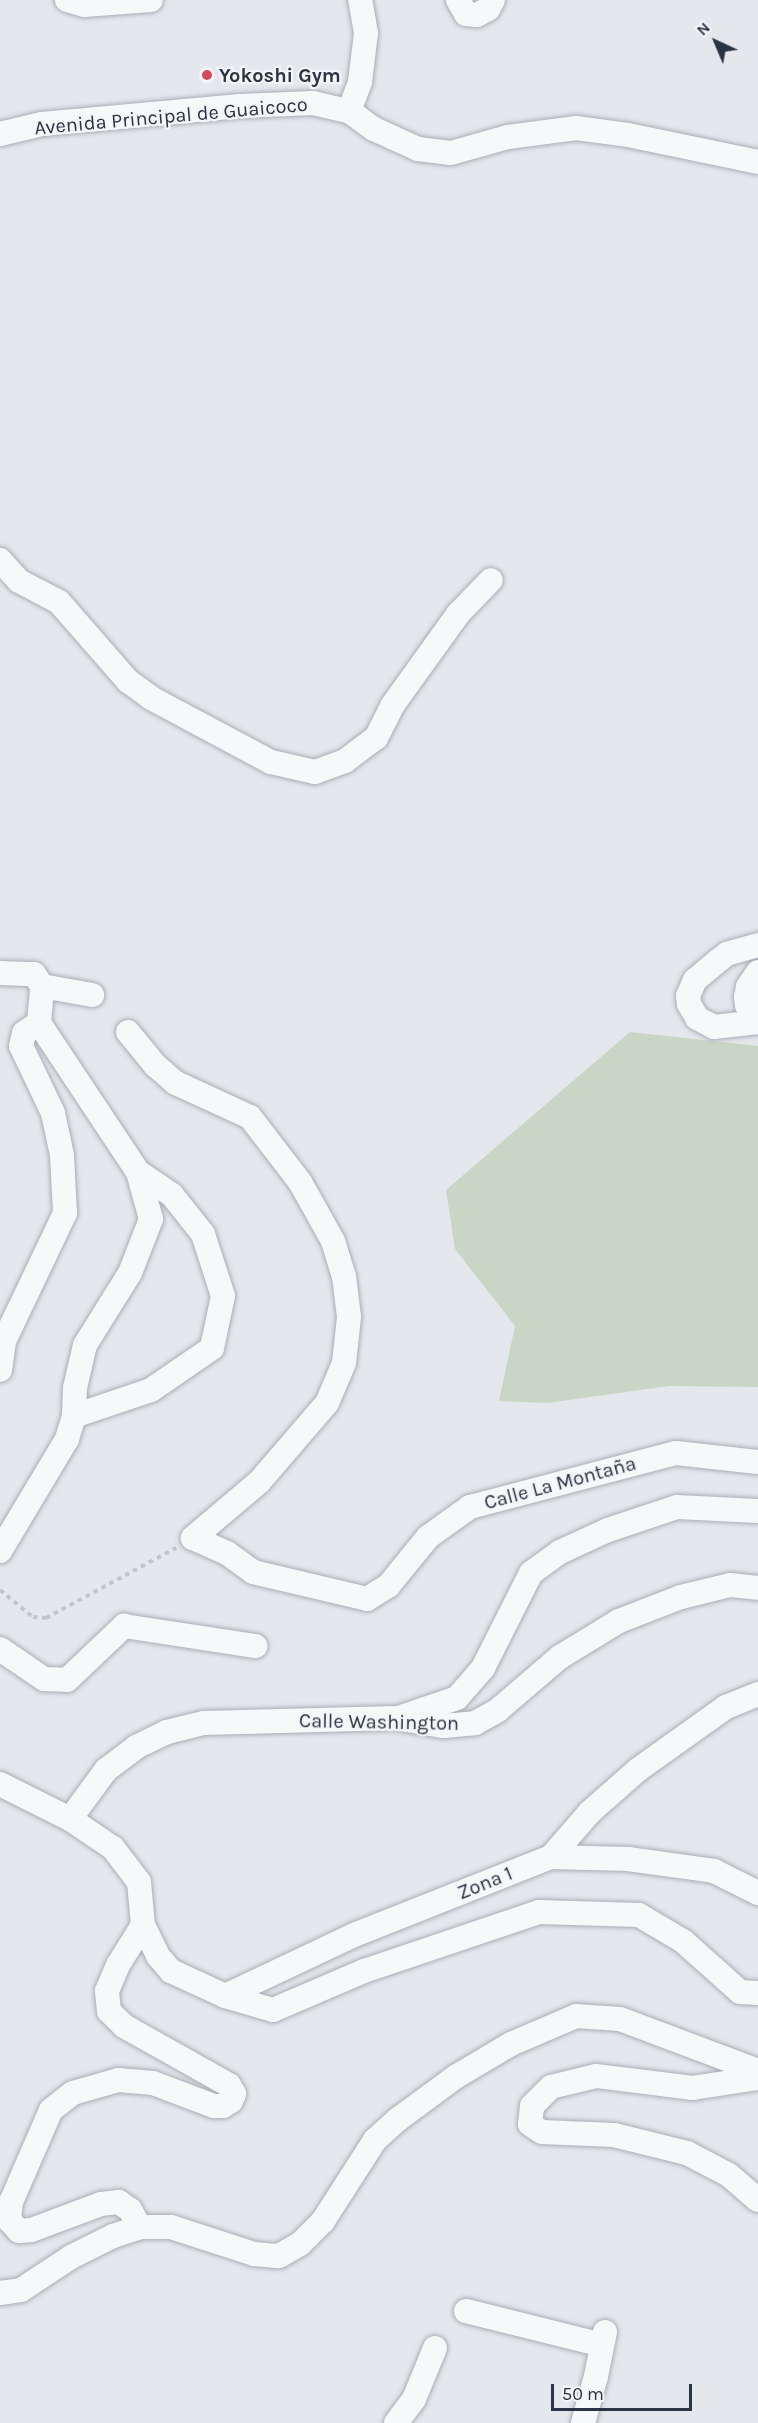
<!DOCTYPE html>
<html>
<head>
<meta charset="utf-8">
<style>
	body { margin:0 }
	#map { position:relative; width:758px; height:2423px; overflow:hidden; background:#e4e7ec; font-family:Karla,sans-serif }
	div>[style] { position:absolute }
	.green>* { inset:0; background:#c9d6c5 }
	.path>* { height:4px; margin-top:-2px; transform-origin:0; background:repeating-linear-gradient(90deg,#c2c5cb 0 4.5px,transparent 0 9px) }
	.roads { filter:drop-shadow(0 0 2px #a9aeb7) drop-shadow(0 0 2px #a9aeb7) }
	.minor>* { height:24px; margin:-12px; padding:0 12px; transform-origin:12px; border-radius:12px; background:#f7f8fa }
	.dots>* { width:16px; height:16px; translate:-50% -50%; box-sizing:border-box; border:3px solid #f4f6f9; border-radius:50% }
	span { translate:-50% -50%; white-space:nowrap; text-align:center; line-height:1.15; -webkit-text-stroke:4.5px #f4f6f9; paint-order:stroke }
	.poi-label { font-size:20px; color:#2b3445; font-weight:700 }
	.left { translate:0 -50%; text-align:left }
	.street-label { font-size:20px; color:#2b3445 }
	.north { position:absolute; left:686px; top:12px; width:60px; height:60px; -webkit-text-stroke:4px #f4f6f9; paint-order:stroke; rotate:316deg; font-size:16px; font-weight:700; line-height:24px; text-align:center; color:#2b3445 }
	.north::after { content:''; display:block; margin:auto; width:21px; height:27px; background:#2b3445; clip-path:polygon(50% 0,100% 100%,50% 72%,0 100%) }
	.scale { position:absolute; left:551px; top:2384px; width:141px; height:27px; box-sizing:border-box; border:3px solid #2b3445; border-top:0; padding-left:8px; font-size:18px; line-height:21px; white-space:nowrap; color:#2b3445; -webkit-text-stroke:4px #f4f6f9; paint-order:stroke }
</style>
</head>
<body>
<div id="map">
	<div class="green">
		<div style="clip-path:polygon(630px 1032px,758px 1046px,758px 1387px,669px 1386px,547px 1403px,499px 1401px,515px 1326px,455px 1249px,446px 1190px)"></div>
	</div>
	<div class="path">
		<div style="left:0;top:1590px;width:43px;rotate:39.3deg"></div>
		<div style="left:33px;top:1617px;width:13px;rotate:4deg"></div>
		<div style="left:46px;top:1618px;width:148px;rotate:-28.3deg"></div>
	</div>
	<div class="roads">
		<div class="minor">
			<div style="left:67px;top:0;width:18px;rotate:16deg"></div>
			<div style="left:84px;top:5px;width:67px;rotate:-4.3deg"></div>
			<div style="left:458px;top:0;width:16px;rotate:60deg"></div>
			<div style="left:466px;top:14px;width:11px;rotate:5deg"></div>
			<div style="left:477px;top:15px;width:13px;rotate:-29deg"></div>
			<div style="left:488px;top:9px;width:10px;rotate:-61deg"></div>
			<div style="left:349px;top:111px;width:31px;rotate:-69deg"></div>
			<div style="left:360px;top:82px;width:49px;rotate:-83deg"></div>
			<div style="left:366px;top:33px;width:34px;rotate:-100deg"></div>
			<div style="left:0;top:134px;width:43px;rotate:-13.4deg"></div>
			<div style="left:42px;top:124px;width:199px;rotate:-5.2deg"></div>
			<div style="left:240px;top:106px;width:73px;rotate:-2.4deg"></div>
			<div style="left:313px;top:103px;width:37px;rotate:13deg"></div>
			<div style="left:349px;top:111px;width:31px;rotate:36deg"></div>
			<div style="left:374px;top:129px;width:48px;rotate:24.4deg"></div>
			<div style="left:418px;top:149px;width:33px;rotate:7deg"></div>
			<div style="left:451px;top:153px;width:59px;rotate:-15.7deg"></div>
			<div style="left:508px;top:137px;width:69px;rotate:-7.5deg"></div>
			<div style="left:576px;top:128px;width:52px;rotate:7.7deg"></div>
			<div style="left:628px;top:135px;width:133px;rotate:11.7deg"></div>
			<div style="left:0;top:560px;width:28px;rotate:48deg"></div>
			<div style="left:19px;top:581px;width:45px;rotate:27.7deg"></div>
			<div style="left:59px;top:602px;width:105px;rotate:48.9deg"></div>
			<div style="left:128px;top:681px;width:29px;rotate:36deg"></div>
			<div style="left:151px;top:698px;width:136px;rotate:28.1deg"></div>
			<div style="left:271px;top:762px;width:45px;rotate:12.8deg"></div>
			<div style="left:315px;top:772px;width:32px;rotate:-20deg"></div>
			<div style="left:345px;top:761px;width:39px;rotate:-37deg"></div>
			<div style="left:376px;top:738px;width:36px;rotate:-63deg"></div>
			<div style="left:392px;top:706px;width:113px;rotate:-54.3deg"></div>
			<div style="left:458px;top:614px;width:47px;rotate:-45.9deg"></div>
			<div style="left:758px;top:945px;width:32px;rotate:164deg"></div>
			<div style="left:727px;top:954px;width:10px;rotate:143deg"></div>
			<div style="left:719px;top:960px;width:31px;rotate:140deg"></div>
			<div style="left:695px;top:980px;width:17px;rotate:114deg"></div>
			<div style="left:688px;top:996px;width:8px;rotate:83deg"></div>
			<div style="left:689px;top:1004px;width:16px;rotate:60deg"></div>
			<div style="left:697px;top:1018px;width:19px;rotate:28deg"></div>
			<div style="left:714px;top:1027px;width:44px;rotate:-6.5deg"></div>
			<div style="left:758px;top:972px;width:18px;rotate:124deg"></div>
			<div style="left:748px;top:987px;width:10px;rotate:101deg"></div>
			<div style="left:746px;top:997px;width:8px;rotate:83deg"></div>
			<div style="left:747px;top:1005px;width:18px;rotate:52deg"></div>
			<div style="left:0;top:973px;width:34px;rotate:2deg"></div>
			<div style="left:34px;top:974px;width:14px;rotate:56deg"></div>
			<div style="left:42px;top:986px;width:51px;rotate:10.2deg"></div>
			<div style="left:128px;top:1032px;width:43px;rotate:50.7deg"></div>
			<div style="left:155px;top:1065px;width:28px;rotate:41deg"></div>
			<div style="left:176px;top:1083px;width:81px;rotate:24.7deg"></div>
			<div style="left:250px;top:1117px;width:82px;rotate:52.4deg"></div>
			<div style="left:300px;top:1182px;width:68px;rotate:60.8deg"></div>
			<div style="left:333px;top:1241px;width:37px;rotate:73deg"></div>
			<div style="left:344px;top:1276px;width:41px;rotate:83deg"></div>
			<div style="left:349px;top:1317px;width:46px;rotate:96.2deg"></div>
			<div style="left:344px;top:1363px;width:43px;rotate:113deg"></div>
			<div style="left:327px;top:1403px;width:104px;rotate:130.7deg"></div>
			<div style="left:259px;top:1482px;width:87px;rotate:139.7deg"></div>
			<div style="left:193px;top:1538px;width:37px;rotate:24deg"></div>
			<div style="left:227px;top:1553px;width:32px;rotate:36deg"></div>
			<div style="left:253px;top:1572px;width:117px;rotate:13.3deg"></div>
			<div style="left:367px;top:1599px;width:26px;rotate:-32deg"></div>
			<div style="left:389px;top:1585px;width:62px;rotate:-50.9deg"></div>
			<div style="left:428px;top:1537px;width:52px;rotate:-35.5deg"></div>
			<div style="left:470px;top:1507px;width:213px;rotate:-14.7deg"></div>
			<div style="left:676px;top:1453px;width:82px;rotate:6.3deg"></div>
			<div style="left:0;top:1370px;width:29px;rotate:-82deg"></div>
			<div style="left:4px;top:1341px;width:142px;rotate:-64.5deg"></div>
			<div style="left:65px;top:1213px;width:58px;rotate:-93deg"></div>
			<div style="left:62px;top:1155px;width:43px;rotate:-102.1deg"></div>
			<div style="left:53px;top:1113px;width:74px;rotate:-115.5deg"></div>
			<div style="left:21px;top:1046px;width:13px;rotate:-77deg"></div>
			<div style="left:24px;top:1033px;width:18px;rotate:-34deg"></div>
			<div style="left:74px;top:1416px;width:81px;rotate:-18.7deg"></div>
			<div style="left:151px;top:1390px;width:74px;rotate:-34.5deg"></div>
			<div style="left:212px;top:1348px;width:53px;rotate:-78.1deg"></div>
			<div style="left:223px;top:1296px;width:65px;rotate:-107.9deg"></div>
			<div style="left:203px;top:1234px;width:50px;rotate:-128.5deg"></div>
			<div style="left:172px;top:1195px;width:41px;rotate:-145.9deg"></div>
			<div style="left:0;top:1551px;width:131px;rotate:-59.1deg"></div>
			<div style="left:67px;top:1439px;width:24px;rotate:-73deg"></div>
			<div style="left:74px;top:1416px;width:28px;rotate:-88deg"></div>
			<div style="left:75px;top:1388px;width:44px;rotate:-76.9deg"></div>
			<div style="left:85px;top:1345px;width:85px;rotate:-58deg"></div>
			<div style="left:130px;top:1273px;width:58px;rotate:-68.7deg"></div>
			<div style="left:151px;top:1219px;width:49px;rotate:-105.5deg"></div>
			<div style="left:138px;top:1172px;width:179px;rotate:-123.6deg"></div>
			<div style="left:39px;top:1023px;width:37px;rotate:-85deg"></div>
			<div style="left:0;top:1649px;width:53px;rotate:34.3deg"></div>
			<div style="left:44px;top:1679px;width:23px;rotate:2deg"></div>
			<div style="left:67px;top:1680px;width:79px;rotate:-43.5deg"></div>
			<div style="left:124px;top:1626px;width:133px;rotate:8.7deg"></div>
			<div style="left:398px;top:1718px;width:62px;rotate:-18.7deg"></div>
			<div style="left:457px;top:1698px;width:40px;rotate:-49deg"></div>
			<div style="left:483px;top:1668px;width:106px;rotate:-63.2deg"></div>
			<div style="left:531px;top:1573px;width:36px;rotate:-36deg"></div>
			<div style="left:560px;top:1552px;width:53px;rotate:-24.6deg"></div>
			<div style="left:608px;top:1530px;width:73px;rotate:-18.4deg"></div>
			<div style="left:677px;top:1507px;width:81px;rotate:2.8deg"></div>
			<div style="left:0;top:1784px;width:78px;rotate:26.6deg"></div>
			<div style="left:70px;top:1819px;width:52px;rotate:34deg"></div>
			<div style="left:113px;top:1848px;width:43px;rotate:52.6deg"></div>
			<div style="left:139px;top:1882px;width:43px;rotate:84.7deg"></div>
			<div style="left:143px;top:1925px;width:34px;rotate:64deg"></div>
			<div style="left:158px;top:1956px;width:20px;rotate:49deg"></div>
			<div style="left:171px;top:1971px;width:60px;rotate:24.8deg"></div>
			<div style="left:225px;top:1996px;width:50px;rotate:16.3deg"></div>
			<div style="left:273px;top:2010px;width:99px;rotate:-23.2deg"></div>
			<div style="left:364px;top:1971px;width:185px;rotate:-18.6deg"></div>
			<div style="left:539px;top:1912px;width:100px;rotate:1.7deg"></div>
			<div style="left:639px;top:1915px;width:51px;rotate:30.6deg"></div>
			<div style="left:683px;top:1941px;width:76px;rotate:41.8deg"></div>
			<div style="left:740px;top:1992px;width:18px;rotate:3deg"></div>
			<div style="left:70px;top:1819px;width:61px;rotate:-53.7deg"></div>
			<div style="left:106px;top:1770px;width:38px;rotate:-37deg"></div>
			<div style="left:136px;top:1747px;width:34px;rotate:-26deg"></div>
			<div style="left:167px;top:1732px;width:38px;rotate:-14deg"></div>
			<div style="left:204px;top:1723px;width:192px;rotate:-1.5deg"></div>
			<div style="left:396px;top:1718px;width:48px;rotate:9.7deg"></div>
			<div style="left:443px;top:1726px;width:32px;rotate:-5deg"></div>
			<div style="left:475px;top:1723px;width:26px;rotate:-29deg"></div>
			<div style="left:498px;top:1710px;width:82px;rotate:-40.5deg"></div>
			<div style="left:560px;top:1657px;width:69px;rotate:-31.4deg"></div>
			<div style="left:619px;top:1621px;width:66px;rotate:-21.2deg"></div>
			<div style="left:681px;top:1597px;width:50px;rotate:-13.8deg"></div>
			<div style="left:730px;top:1585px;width:28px;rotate:6deg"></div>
			<div style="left:551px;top:1857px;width:60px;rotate:-49.1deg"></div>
			<div style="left:590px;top:1812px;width:65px;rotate:-41.3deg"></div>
			<div style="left:639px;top:1769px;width:107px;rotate:-35.5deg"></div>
			<div style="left:726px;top:1707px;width:35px;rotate:-22deg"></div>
			<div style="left:225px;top:1996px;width:143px;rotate:-25.3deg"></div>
			<div style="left:354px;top:1935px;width:212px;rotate:-21.6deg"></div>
			<div style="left:551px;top:1857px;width:77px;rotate:1.5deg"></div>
			<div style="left:628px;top:1859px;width:87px;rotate:7.9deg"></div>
			<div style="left:714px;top:1871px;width:49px;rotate:26.6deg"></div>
			<div style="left:758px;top:2078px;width:66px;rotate:171.3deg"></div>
			<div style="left:693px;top:2088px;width:98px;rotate:-172.9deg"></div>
			<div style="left:596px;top:2076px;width:46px;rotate:166.3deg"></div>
			<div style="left:551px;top:2087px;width:27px;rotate:135deg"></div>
			<div style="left:532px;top:2106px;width:18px;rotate:96deg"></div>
			<div style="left:530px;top:2124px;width:14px;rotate:34deg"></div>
			<div style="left:542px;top:2132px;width:72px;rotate:2.4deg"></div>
			<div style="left:614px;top:2135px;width:75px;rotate:13.9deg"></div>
			<div style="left:687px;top:2153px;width:47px;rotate:27.6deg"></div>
			<div style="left:729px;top:2175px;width:38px;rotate:41deg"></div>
			<div style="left:140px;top:2227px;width:20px;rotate:-120deg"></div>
			<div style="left:130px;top:2210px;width:14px;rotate:-144deg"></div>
			<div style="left:119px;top:2202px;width:18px;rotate:174deg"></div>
			<div style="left:101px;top:2204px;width:75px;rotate:159.6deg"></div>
			<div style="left:31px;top:2230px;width:12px;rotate:175deg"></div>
			<div style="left:19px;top:2231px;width:15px;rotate:-132deg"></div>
			<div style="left:9px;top:2220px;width:18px;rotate:-84deg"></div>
			<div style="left:11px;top:2202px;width:100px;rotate:-66.5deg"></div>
			<div style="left:51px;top:2110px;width:28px;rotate:-38deg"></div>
			<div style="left:73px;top:2093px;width:47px;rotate:-16.1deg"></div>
			<div style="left:118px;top:2080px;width:35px;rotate:5deg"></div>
			<div style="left:153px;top:2083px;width:65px;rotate:20.7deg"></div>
			<div style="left:214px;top:2106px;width:9px"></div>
			<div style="left:223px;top:2106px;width:9px;rotate:-32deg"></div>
			<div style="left:231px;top:2101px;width:8px;rotate:-67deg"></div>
			<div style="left:234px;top:2094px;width:10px;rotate:-119deg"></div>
			<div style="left:229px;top:2085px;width:120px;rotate:-150.7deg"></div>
			<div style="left:124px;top:2026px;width:21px;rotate:-135deg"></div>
			<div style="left:109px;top:2011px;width:20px;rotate:-96deg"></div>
			<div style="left:107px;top:1991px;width:28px;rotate:-67deg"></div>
			<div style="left:118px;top:1965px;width:47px;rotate:-58deg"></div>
			<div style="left:0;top:2293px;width:21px;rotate:-8deg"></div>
			<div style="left:21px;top:2290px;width:60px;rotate:-33.4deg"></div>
			<div style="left:71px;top:2257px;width:47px;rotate:-26.6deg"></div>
			<div style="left:113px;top:2236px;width:28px;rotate:-18deg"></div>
			<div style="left:140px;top:2227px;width:31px"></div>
			<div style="left:171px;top:2227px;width:87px;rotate:18deg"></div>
			<div style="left:254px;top:2254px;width:25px;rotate:5deg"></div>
			<div style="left:279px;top:2256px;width:24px;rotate:-30deg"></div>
			<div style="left:300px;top:2244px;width:33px;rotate:-45deg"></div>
			<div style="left:323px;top:2221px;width:96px;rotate:-57.3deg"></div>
			<div style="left:375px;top:2140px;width:30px;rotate:-42deg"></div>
			<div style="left:397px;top:2120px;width:74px;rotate:-36.3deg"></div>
			<div style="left:457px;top:2076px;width:63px;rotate:-30.7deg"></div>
			<div style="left:511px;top:2044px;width:71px;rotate:-23.3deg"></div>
			<div style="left:576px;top:2016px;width:44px;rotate:3.9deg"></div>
			<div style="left:620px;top:2019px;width:147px;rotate:20.6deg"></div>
			<div style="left:466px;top:2311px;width:140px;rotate:14deg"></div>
			<div style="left:396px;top:2423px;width:30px;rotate:-53deg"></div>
			<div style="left:414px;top:2399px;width:55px;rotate:-67.6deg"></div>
			<div style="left:583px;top:2423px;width:49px;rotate:-74.5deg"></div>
			<div style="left:596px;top:2376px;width:45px;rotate:-78.4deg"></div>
		</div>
	</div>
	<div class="dots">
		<div style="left:207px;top:75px;background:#d1495b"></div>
	</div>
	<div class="poi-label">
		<span class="left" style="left:219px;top:75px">Yokoshi Gym</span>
	</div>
	<div class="street-label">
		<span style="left:171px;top:116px;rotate:-5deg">Avenida Principal de Guaicoco</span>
		<span style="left:560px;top:1483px;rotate:-15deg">Calle La Montaña</span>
		<span style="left:379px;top:1722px;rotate:1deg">Calle Washington</span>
		<span style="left:485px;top:1883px;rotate:-22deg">Zona 1</span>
	</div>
	<div class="north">N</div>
	<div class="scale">50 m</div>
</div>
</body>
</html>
